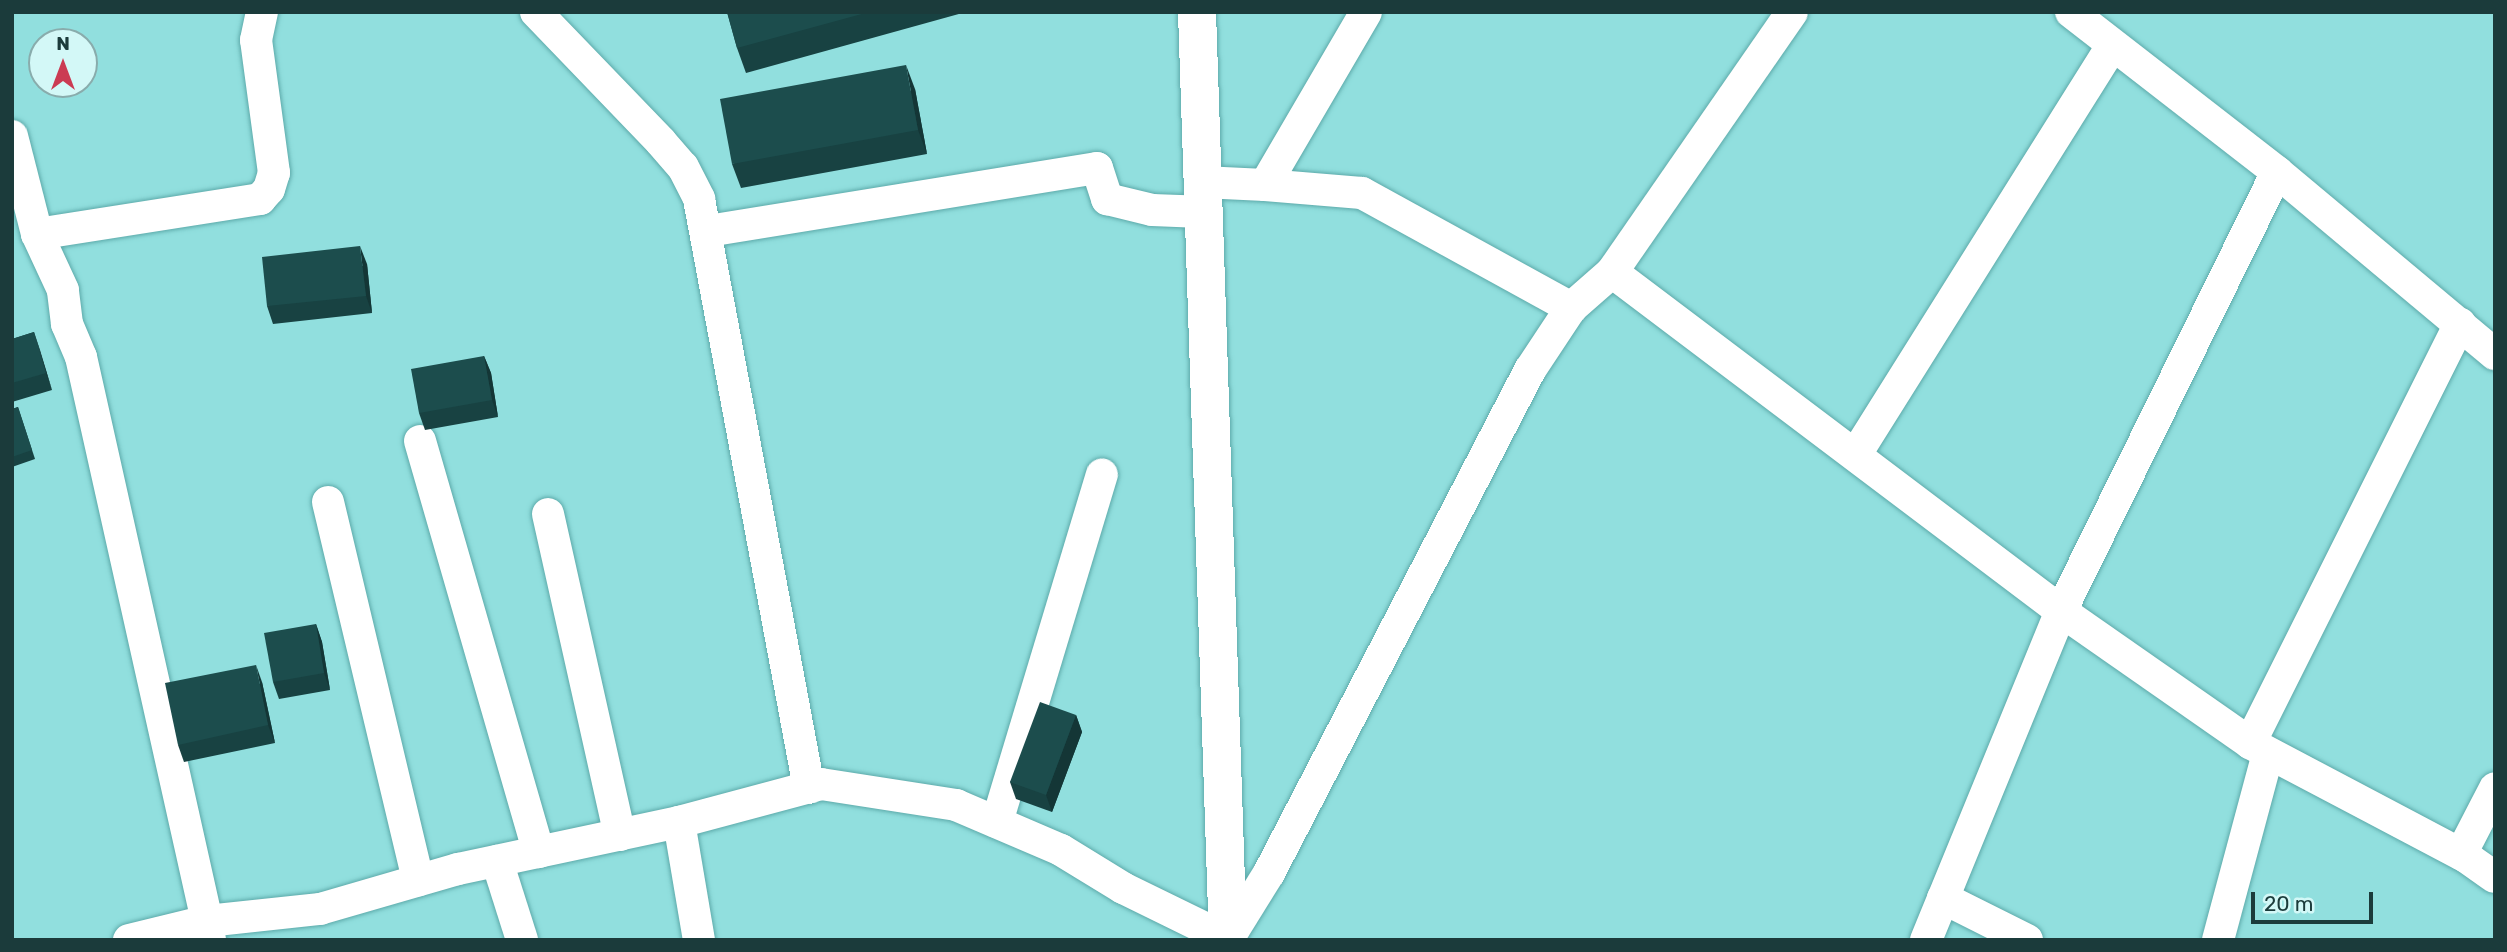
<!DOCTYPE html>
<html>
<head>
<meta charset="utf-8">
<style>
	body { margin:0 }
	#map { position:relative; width:2507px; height:952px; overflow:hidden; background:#91dfde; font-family:Rubik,sans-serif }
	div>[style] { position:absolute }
	.roads { filter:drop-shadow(0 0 2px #5daaaa) drop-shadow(0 0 2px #5daaaa) }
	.street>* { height:32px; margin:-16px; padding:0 16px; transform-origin:16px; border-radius:16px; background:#fff }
	.secondary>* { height:38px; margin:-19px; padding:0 19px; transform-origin:19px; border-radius:19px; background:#fff }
	.wall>* { inset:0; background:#184242 }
	.shaded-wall>* { inset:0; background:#143636 }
	.building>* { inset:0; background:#1c4d4d }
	span { translate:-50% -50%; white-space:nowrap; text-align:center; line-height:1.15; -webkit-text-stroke:7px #d3f8f7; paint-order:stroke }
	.frame { position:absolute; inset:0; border:14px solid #1b3b3b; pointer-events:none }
	.north { position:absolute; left:28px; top:28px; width:70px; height:70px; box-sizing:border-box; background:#d3f8f7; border:2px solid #89acac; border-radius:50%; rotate:0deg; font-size:19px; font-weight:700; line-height:28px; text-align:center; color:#1b3b3b }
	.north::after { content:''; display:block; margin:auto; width:24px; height:32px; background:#cb3b53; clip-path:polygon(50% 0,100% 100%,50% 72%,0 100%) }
	.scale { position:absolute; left:2251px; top:892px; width:122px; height:32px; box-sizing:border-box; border:4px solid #1b3b3b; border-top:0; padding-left:9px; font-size:21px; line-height:24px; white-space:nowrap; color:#1b3b3b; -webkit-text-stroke:5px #d3f8f7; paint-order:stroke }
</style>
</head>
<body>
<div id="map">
	<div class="roads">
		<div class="street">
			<div style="left:536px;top:12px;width:180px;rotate:46.1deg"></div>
			<div style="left:661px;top:142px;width:33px;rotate:49deg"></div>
			<div style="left:683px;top:167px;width:36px;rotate:63deg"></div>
			<div style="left:699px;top:199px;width:599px;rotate:79.42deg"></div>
			<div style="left:2071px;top:12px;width:261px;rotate:37.8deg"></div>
			<div style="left:2277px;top:172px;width:284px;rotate:39.9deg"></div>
			<div style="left:12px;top:136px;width:101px;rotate:75.7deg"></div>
			<div style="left:1202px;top:182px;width:63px;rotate:2.7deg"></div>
			<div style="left:1265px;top:185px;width:200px;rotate:-59.7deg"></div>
			<div style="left:1265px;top:185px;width:97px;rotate:4.7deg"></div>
			<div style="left:1362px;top:193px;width:239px;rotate:28.8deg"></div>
			<div style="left:708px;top:231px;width:394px;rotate:-9.2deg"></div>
			<div style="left:1097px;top:168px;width:33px;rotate:72deg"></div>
			<div style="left:1107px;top:199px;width:46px;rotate:13.7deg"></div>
			<div style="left:1152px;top:210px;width:51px;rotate:2.2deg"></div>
			<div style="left:1612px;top:272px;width:563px;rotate:37.05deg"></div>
			<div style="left:2061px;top:611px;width:231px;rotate:34.9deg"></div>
			<div style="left:2250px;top:743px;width:244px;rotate:27.8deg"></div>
			<div style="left:2466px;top:857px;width:35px;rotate:35deg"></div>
			<div style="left:420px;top:441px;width:428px;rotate:73.9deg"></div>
			<div style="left:1856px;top:454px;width:482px;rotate:-57.9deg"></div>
			<div style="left:328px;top:502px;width:389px;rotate:76.6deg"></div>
			<div style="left:548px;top:514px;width:329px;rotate:77.4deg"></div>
			<div style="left:2250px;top:743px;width:469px;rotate:-63.4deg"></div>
			<div style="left:679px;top:822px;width:120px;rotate:80.4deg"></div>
			<div style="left:997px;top:822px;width:363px;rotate:-73.2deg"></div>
			<div style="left:2461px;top:854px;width:74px;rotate:-62.7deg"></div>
			<div style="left:497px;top:861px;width:83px;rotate:72.4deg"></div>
			<div style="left:1943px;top:898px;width:94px;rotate:26.6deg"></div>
			<div style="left:1228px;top:939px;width:78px;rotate:-58.2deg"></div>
			<div style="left:1269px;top:873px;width:567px;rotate:-62.58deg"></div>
			<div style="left:1530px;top:370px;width:74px;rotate:-56.5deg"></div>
			<div style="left:1571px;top:308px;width:55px;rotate:-41.3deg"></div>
			<div style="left:1612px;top:272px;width:316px;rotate:-55.3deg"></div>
			<div style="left:129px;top:940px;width:80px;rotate:-13.7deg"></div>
			<div style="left:207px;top:921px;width:578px;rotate:-102.59deg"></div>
			<div style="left:81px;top:357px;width:36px;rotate:-113deg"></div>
			<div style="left:67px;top:324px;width:34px;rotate:-97deg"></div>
			<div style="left:63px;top:290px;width:62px;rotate:-114.9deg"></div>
			<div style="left:37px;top:234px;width:226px;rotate:-8.9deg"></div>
			<div style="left:260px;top:199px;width:13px;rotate:-48deg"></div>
			<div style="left:269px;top:189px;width:17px;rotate:-73deg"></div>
			<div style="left:274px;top:173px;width:134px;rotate:-97.7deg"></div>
			<div style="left:256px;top:40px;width:29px;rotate:-78deg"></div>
			<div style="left:210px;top:940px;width:19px;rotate:-99deg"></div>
			<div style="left:207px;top:921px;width:114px;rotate:-6.1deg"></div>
			<div style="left:320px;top:909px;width:144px;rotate:-16.2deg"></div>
			<div style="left:458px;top:869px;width:226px;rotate:-12deg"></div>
			<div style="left:679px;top:822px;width:147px;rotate:-15deg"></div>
			<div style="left:821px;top:784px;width:137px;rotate:8.8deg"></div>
			<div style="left:956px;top:805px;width:114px;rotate:23.2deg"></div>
			<div style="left:1061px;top:850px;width:73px;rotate:31.5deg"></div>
			<div style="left:1123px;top:888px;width:118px;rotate:26.1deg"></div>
			<div style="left:1926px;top:940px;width:356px;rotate:-67.7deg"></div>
			<div style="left:2061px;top:611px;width:489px;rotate:-63.8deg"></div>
			<div style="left:2218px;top:940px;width:193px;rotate:-75deg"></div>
		</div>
		<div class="secondary">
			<div style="left:1197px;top:12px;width:929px;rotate:88.09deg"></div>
		</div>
	</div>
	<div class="wall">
		<div style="clip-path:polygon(727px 12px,966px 12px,746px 73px,737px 48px)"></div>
		<div style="clip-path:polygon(915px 89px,927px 154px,741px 188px,732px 164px)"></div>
		<div style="clip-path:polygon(367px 264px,372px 313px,273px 324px,267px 306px)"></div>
		<div style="clip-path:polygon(34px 332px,52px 390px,12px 402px,12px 339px)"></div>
		<div style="clip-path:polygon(484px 356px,491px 373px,498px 417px,425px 430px,419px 413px)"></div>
		<div style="clip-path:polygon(18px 407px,35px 459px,12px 467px,12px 409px)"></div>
		<div style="clip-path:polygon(316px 624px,322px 642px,330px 690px,279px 699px,273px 682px)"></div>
		<div style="clip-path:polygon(262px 682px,275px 743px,184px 762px,178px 745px)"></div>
		<div style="clip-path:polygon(1076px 715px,1082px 732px,1052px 812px,1016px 799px,1010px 782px)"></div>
	</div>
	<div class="shaded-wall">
		<div style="clip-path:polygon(906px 65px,915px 89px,927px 154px,918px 130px)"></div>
		<div style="clip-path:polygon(360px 246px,367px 264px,372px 313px,366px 296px)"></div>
		<div style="clip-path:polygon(34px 332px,40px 350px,52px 390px,46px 373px)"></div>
		<div style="clip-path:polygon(484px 356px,491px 373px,498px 417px,492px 400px)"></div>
		<div style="clip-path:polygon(316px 624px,322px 642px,330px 690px,324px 673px)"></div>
		<div style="clip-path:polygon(256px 665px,262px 682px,275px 743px,268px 725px)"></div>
		<div style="clip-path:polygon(1076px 715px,1082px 732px,1052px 812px,1046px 795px)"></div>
	</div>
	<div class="building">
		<div style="clip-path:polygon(727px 12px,869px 12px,737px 48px)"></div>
		<div style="clip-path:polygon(906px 65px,918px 130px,732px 164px,720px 99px)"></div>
		<div style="clip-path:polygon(360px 246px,366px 296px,267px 306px,262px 257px)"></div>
		<div style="clip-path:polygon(34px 332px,46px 373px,12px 383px,12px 339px)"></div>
		<div style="clip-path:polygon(484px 356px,492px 400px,419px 413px,411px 369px)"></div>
		<div style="clip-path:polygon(18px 407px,32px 450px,12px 457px,12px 409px)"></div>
		<div style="clip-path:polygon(316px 624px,324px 673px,273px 682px,264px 633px)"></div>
		<div style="clip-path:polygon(256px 665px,268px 725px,178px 745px,165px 683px)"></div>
		<div style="clip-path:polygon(1040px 702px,1076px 715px,1046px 795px,1010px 782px)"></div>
	</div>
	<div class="frame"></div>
	<div class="north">N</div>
	<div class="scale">20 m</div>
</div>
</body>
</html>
